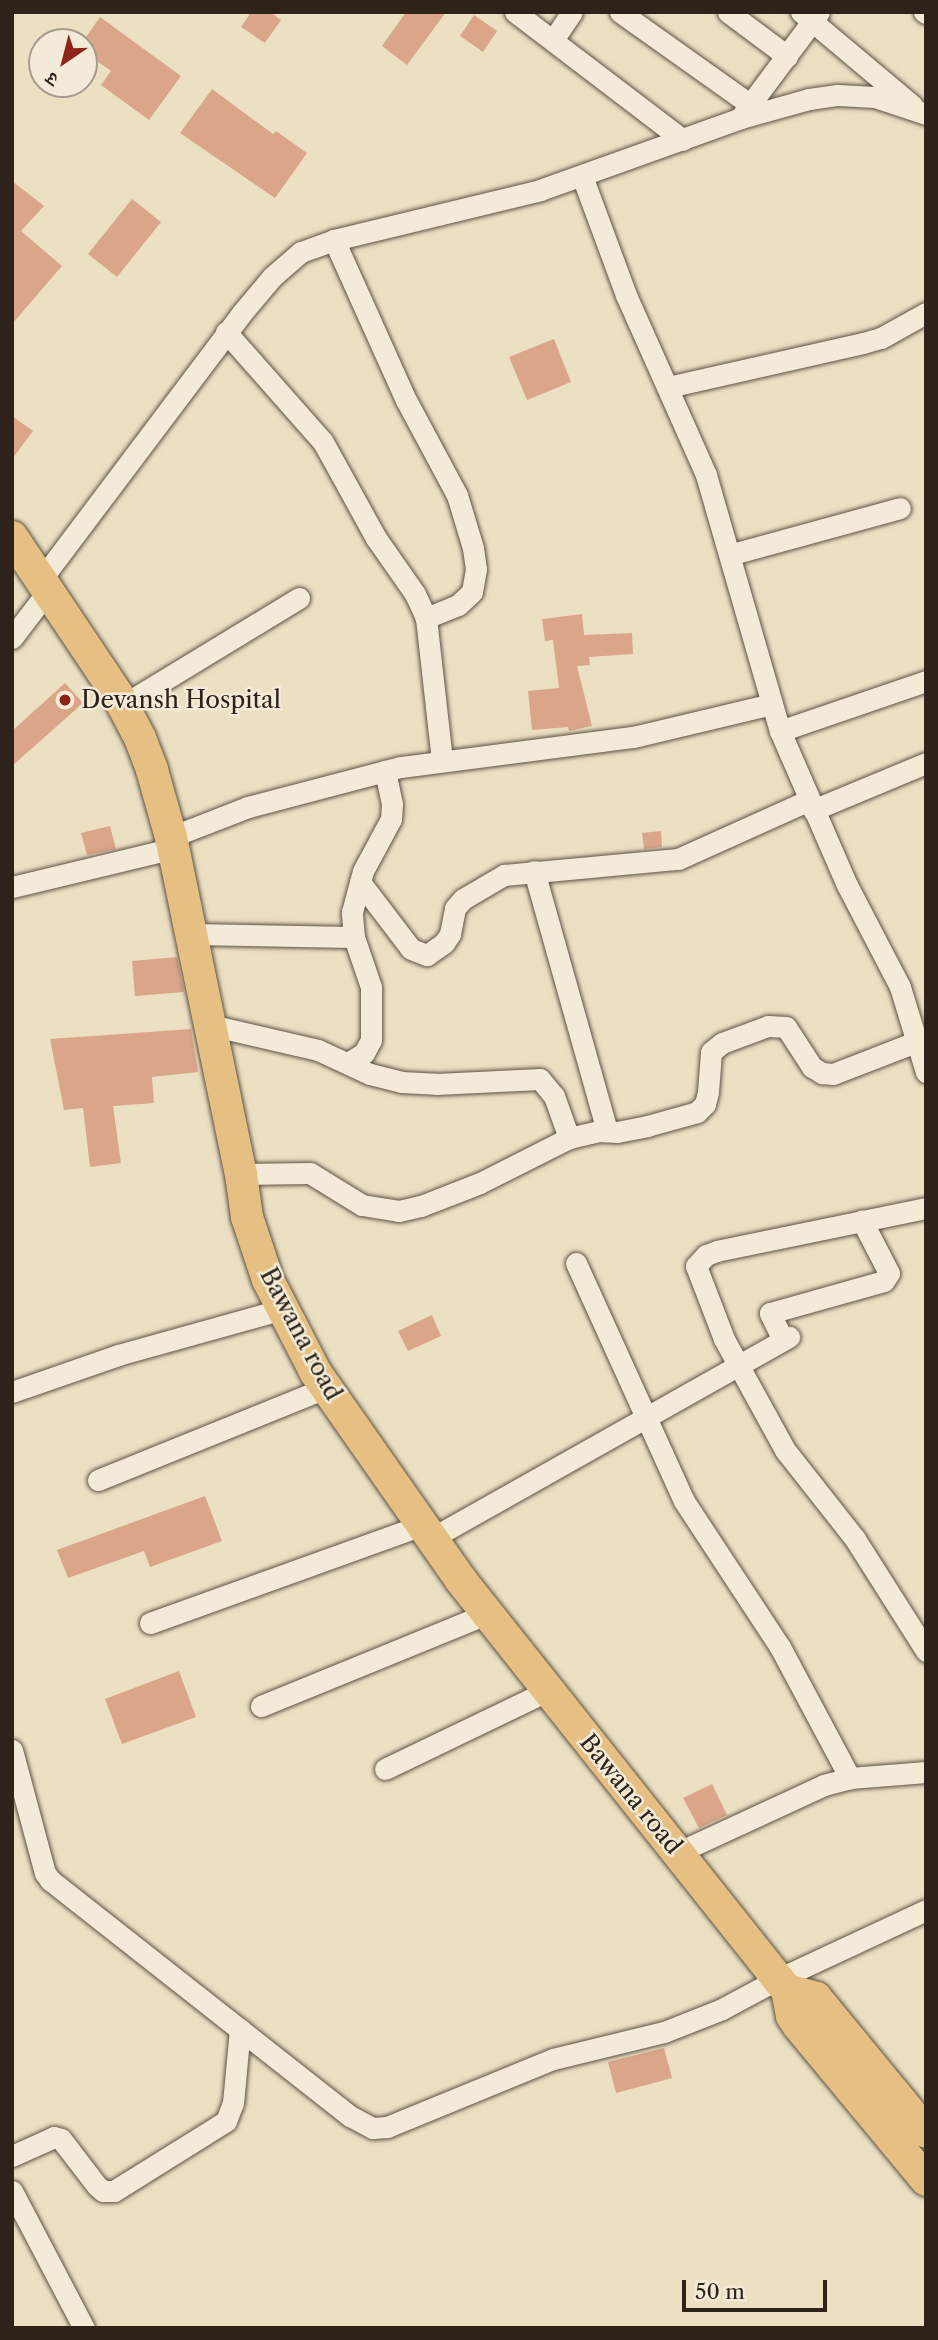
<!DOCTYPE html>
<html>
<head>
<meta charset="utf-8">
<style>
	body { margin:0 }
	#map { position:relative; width:938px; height:2340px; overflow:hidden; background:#ece0c3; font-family:"Libre Caslon Text","Noto Serif Devanagari",serif }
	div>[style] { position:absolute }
	.building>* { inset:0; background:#daa589 }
	.roads { filter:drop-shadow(0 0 2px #5d5245) drop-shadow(0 0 2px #5d5245) }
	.minor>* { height:21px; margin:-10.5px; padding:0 10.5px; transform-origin:10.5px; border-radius:10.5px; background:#f3ebd8 }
	.primary>* { height:32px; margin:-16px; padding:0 16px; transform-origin:16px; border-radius:16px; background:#e6c082 }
	.dots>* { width:19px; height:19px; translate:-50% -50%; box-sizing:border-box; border:4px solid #f3ebd8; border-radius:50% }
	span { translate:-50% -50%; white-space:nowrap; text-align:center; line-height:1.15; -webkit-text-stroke:5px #f3ebd8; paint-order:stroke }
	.poi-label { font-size:24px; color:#2d231b }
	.left { translate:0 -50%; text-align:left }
	.street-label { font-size:24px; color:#2d231b }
	.frame { position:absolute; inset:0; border:14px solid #2d231b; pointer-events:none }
	.north { position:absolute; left:28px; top:28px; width:70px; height:70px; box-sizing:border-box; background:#f3ebd8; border:2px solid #a49b8c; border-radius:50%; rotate:215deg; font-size:19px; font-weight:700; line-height:28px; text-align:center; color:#2d231b }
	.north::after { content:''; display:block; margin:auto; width:24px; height:32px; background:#8f2418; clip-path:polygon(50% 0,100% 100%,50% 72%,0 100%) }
	.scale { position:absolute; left:682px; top:2280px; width:145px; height:32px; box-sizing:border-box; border:4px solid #2d231b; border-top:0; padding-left:9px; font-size:21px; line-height:24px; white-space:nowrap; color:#2d231b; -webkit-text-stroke:5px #f3ebd8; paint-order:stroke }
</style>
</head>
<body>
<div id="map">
	<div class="building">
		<div style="clip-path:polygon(251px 12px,270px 12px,281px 20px,265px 43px,241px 27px)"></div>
		<div style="clip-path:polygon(406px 12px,446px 12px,407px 65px,382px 46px)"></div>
		<div style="clip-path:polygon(474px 15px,497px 31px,483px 52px,460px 36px)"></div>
		<div style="clip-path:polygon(100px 17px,181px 76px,149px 120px,101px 85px,111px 71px,84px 52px,84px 40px)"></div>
		<div style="clip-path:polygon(212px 89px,273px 134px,276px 131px,307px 153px,275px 198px,180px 133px)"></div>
		<div style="clip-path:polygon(12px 181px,44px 206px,21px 231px,62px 266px,12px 324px)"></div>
		<div style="clip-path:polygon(132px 199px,161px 222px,117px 277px,88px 254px)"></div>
		<div style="clip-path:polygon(554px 339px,571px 382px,527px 400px,509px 357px)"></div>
		<div style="clip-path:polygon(12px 416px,33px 431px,12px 459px)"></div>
		<div style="clip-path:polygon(582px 614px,584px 635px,632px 633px,633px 654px,589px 657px,590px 665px,577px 666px,592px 726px,569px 731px,568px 727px,532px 730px,528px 691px,559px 688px,553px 640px,545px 641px,542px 619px)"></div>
		<div style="clip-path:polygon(65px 683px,83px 703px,12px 766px,12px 731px)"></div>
		<div style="clip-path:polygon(110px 826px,116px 849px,87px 855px,81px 833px)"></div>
		<div style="clip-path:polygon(661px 831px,662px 847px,644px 849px,642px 833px)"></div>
		<div style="clip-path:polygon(177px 957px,184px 992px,135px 996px,132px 961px)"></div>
		<div style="clip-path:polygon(191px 1029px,198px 1072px,152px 1077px,154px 1103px,113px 1106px,121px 1163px,90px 1167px,83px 1108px,64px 1110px,50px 1039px)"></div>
		<div style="clip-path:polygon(432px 1315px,441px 1336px,408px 1351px,398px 1331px)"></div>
		<div style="clip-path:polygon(205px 1496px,222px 1541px,150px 1567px,144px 1551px,68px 1578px,57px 1550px)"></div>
		<div style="clip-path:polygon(179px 1671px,196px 1717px,122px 1744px,105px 1699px)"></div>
		<div style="clip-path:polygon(712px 1784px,727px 1815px,699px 1828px,683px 1798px)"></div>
		<div style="clip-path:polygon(664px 2048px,672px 2078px,616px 2093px,608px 2062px)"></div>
	</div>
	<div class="roads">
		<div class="minor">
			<div style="left:515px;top:12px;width:211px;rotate:37.3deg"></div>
			<div style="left:620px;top:12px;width:161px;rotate:35.4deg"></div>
			<div style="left:728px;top:12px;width:74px;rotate:36.7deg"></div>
			<div style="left:801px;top:12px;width:145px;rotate:40deg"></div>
			<div style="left:924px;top:12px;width:2px;rotate:27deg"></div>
			<div style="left:553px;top:40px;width:34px;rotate:-56deg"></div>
			<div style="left:743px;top:114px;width:127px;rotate:-53.3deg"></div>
			<div style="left:582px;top:176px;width:127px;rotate:69.7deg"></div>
			<div style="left:626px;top:295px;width:197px;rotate:66deg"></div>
			<div style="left:706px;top:475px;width:266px;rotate:73.9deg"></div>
			<div style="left:780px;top:731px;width:168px;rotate:66.5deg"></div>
			<div style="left:847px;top:885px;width:115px;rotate:62.5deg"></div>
			<div style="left:900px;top:987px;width:89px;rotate:73deg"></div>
			<div style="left:334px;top:240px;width:175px;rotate:65.8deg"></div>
			<div style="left:406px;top:400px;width:108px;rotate:61.8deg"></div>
			<div style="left:457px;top:495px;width:55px;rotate:73.2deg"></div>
			<div style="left:473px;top:548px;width:21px;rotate:82deg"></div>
			<div style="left:476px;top:569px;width:23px;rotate:100deg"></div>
			<div style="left:472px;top:592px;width:19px;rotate:137deg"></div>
			<div style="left:458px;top:605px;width:35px;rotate:158deg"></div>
			<div style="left:226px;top:332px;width:147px;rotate:48.6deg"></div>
			<div style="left:323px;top:442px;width:110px;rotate:61.1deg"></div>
			<div style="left:376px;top:538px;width:68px;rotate:55.1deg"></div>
			<div style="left:415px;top:594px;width:26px;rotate:65deg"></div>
			<div style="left:426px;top:618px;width:144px;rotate:83.6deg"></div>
			<div style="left:668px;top:387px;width:200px;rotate:-12.7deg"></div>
			<div style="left:863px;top:343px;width:19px;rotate:-16deg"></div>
			<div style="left:881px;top:338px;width:51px;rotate:-29.1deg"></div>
			<div style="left:732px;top:554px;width:174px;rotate:-15.3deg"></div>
			<div style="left:40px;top:581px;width:334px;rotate:-53deg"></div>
			<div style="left:241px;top:314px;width:48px;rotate:-50deg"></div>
			<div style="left:272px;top:277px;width:38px;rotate:-41deg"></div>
			<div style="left:301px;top:252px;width:35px;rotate:-20deg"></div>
			<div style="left:334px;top:240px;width:212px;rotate:-13.6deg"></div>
			<div style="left:540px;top:190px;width:214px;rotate:-19.7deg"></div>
			<div style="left:741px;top:118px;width:71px;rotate:-15.6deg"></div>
			<div style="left:809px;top:99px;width:29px;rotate:-8deg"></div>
			<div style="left:838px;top:95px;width:37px;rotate:3deg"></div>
			<div style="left:875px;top:97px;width:54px;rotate:18.4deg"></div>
			<div style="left:12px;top:638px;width:58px;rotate:-52.7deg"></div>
			<div style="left:123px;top:705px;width:206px;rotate:-31.3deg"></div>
			<div style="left:780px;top:731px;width:154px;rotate:-18.9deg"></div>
			<div style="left:813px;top:810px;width:122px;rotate:-22.6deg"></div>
			<div style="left:171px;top:837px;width:83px;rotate:-21.3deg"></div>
			<div style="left:248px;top:807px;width:158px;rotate:-14.7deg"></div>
			<div style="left:401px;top:767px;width:234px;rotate:-7.4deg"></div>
			<div style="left:633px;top:737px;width:143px;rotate:-13.4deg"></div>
			<div style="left:534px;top:871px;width:270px;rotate:74.3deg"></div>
			<div style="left:360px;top:882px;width:84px;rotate:52.7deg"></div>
			<div style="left:411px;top:949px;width:17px;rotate:21deg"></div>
			<div style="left:427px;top:955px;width:21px;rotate:-35deg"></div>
			<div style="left:444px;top:943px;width:11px;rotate:-56deg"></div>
			<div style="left:450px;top:934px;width:26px;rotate:-79deg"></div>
			<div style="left:455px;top:908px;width:12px;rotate:-48deg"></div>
			<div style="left:463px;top:899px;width:48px;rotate:-30.3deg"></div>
			<div style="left:504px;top:875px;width:175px;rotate:-5.3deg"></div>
			<div style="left:678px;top:859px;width:144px;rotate:-24.2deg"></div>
			<div style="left:12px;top:887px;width:167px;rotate:-13.5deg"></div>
			<div style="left:191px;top:934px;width:163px;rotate:1.1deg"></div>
			<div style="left:210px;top:1025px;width:111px;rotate:13deg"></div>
			<div style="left:318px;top:1050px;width:57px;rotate:24.8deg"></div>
			<div style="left:370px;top:1074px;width:32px;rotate:14deg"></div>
			<div style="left:401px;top:1082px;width:35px;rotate:3deg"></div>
			<div style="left:436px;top:1084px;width:104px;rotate:-2.8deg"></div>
			<div style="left:540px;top:1079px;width:22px;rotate:51deg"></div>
			<div style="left:554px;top:1096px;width:45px;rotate:70.3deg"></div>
			<div style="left:348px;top:1063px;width:19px;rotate:-32deg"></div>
			<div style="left:364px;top:1053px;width:15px;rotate:-62deg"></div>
			<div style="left:371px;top:1040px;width:53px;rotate:-90deg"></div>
			<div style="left:371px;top:987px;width:53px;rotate:-108.8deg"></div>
			<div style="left:354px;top:937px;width:25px;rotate:-95deg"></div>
			<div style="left:352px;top:912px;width:42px;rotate:-75deg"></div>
			<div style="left:363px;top:871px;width:59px;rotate:-61.7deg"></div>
			<div style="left:391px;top:819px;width:15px;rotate:-86deg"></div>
			<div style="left:392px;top:804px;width:34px;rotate:-102deg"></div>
			<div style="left:241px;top:1174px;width:69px;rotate:-0.8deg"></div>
			<div style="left:310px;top:1173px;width:61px;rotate:31.6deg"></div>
			<div style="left:362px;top:1205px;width:37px;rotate:9deg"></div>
			<div style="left:399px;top:1211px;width:23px;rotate:-13deg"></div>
			<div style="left:421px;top:1206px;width:63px;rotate:-21.3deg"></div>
			<div style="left:480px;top:1183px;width:100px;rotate:-26.8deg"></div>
			<div style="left:569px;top:1138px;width:31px;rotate:-13deg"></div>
			<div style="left:599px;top:1131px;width:18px;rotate:3deg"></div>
			<div style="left:617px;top:1132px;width:31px;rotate:-11deg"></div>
			<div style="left:647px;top:1126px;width:52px;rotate:-15.6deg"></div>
			<div style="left:697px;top:1112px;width:11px;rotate:-45deg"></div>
			<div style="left:705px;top:1104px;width:12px;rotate:-76deg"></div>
			<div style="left:708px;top:1092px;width:40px;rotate:-85.7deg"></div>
			<div style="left:711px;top:1052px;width:14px;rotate:-39deg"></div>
			<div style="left:722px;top:1043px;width:49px;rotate:-20.3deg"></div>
			<div style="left:768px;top:1026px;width:18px;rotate:3deg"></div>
			<div style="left:786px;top:1027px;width:48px;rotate:57deg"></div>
			<div style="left:812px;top:1067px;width:12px;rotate:31deg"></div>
			<div style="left:822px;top:1073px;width:11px;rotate:5deg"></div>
			<div style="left:833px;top:1074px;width:91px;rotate:-21.2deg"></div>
			<div style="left:926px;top:1208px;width:213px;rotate:168.4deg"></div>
			<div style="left:717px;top:1251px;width:12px;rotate:160deg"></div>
			<div style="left:706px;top:1255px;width:15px;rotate:132deg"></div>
			<div style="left:696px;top:1266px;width:78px;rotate:69deg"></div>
			<div style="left:724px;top:1339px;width:127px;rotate:61.2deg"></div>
			<div style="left:785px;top:1450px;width:113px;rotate:51.8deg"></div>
			<div style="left:855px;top:1539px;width:133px;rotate:57.6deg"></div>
			<div style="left:576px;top:1263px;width:261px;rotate:65.6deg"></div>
			<div style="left:684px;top:1501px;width:175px;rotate:56.7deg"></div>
			<div style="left:780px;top:1647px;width:149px;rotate:61.9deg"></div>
			<div style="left:783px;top:1340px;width:30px;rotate:-116deg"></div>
			<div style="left:770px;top:1313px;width:118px;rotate:-15.7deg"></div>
			<div style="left:884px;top:1281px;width:9px;rotate:-58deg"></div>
			<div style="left:889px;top:1273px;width:59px;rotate:-117.4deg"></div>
			<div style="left:12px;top:1392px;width:112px;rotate:-19.2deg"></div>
			<div style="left:118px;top:1355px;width:171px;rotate:-15.6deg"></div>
			<div style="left:98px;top:1480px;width:246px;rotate:-22deg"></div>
			<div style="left:432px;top:1538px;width:410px;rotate:-29.4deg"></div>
			<div style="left:150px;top:1623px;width:289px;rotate:-19.8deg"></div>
			<div style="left:261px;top:1706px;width:244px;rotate:-22.2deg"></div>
			<div style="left:12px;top:1750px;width:127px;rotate:75deg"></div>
			<div style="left:45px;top:1873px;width:9px;rotate:54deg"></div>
			<div style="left:50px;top:1880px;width:382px;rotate:38.2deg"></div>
			<div style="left:350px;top:2116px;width:26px;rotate:28deg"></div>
			<div style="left:373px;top:2128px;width:14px;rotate:-4deg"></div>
			<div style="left:387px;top:2127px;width:179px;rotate:-22.3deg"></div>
			<div style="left:553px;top:2059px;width:114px;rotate:-13.7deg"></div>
			<div style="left:664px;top:2032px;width:62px;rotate:-21.6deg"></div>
			<div style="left:722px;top:2009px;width:64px;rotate:-28.2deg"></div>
			<div style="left:778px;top:1979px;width:163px;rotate:-25deg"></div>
			<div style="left:385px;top:1769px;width:180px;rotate:-25.7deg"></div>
			<div style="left:679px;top:1852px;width:160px;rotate:-24.8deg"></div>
			<div style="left:824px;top:1785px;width:27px;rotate:-15deg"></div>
			<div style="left:850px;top:1778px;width:76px;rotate:-4.5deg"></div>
			<div style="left:12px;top:2156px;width:46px;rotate:-24.3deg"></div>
			<div style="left:54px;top:2137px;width:7px;rotate:16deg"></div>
			<div style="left:61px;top:2139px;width:59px;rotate:52.5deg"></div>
			<div style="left:97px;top:2186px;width:8px;rotate:40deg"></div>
			<div style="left:103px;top:2191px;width:11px"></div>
			<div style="left:114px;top:2191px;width:132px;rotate:-32deg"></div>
			<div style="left:226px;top:2121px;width:19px;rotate:-69deg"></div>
			<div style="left:233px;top:2103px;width:74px;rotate:-84.6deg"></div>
			<div style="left:12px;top:2191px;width:155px;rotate:62.3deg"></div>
		</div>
		<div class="primary">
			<div style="left:12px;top:537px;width:189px;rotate:56.2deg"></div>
			<div style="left:117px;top:694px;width:50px;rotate:62.4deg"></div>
			<div style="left:140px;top:738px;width:34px;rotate:69deg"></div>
			<div style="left:152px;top:770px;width:70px;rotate:74.2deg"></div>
			<div style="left:171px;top:837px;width:344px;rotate:78.3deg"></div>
			<div style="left:241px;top:1174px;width:43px;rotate:82.1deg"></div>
			<div style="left:247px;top:1217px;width:66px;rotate:71.6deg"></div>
			<div style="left:268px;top:1280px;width:105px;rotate:62.7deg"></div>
			<div style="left:316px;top:1373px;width:251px;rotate:55deg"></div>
			<div style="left:460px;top:1579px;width:511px;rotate:51.52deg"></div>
			<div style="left:778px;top:1979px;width:14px;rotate:51deg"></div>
			<div style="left:787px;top:1990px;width:26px;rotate:79deg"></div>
			<div style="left:792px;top:2016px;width:11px;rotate:56deg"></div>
			<div style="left:798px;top:2025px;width:201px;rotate:50.4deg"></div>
			<div style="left:787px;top:1990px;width:30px;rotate:15deg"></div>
			<div style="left:816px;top:1998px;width:173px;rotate:50.6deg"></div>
		</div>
	</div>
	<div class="dots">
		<div style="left:65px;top:700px;background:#8f2418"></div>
	</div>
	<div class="poi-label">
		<span class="left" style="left:81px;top:700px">Devansh Hospital</span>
	</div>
	<div class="street-label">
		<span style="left:301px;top:1334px;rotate:62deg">Bawana road</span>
		<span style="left:631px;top:1794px;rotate:51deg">Bawana road</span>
	</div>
	<div class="frame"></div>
	<div class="north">उ</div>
	<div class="scale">50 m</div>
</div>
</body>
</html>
